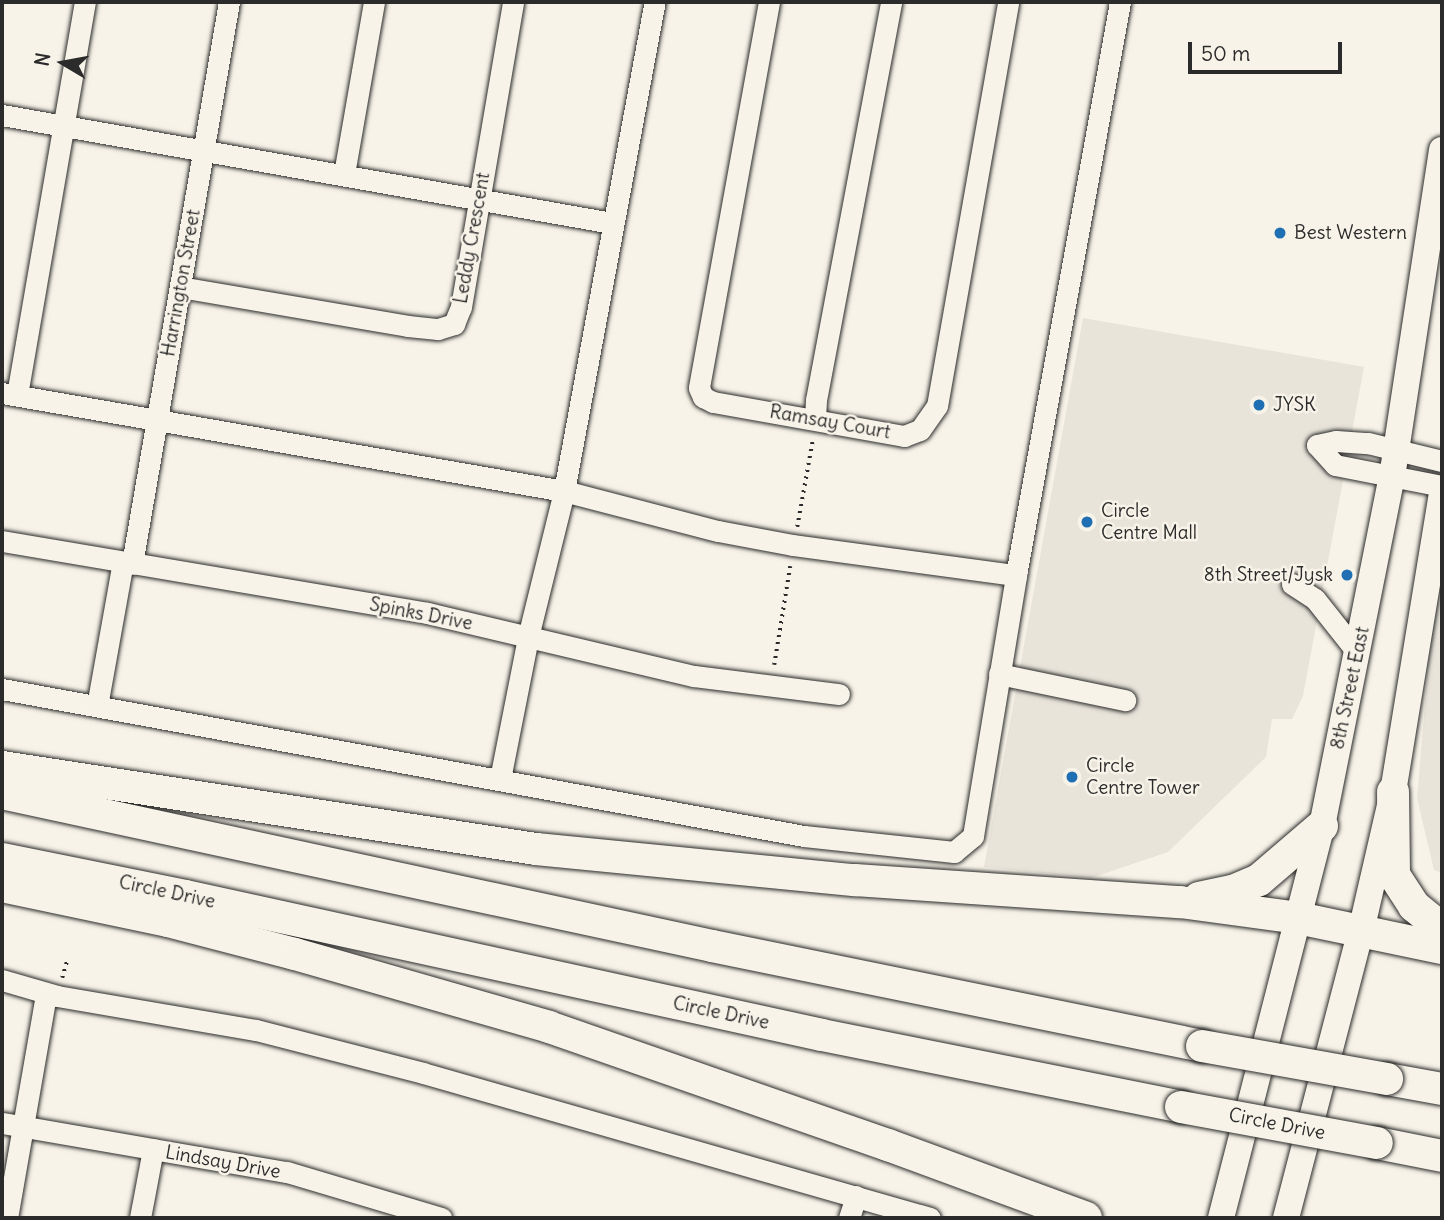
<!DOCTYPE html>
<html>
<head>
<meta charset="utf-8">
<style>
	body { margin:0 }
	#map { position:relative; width:1444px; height:1220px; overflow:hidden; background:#f7f3e8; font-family:Delius,sans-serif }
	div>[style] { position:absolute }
	.built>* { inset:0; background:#e8e4da }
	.path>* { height:3.5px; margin-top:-1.75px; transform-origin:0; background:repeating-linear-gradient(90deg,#2b2b2b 0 2px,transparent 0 7px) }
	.roads { filter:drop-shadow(0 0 2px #2b2b2b) drop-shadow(0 0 2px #2b2b2b) }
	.minor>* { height:21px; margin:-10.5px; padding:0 10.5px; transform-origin:10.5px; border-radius:10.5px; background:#f7f3e8 }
	.major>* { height:26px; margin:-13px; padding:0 13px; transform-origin:13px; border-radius:13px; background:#f7f3e8 }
	.highway>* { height:32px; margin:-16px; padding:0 16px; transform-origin:16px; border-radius:16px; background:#f7f3e8 }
	.bridges { filter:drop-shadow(0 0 2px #2b2b2b) drop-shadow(0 0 2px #2b2b2b) }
	.highway-bridge>* { height:32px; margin:-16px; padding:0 16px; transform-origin:16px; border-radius:16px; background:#f7f3e8 }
	.dots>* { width:19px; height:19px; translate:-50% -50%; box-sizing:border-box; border:4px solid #f7f3e8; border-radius:50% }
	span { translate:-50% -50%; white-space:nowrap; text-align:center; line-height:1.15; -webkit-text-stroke:5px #f7f3e8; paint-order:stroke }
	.poi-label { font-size:19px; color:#2b2b2b }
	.left { translate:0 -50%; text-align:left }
	.right { translate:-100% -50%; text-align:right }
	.street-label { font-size:19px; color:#2b2b2b }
	.frame { position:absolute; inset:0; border:4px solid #2b2b2b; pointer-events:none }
	.north { position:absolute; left:28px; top:28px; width:70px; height:70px; -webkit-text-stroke:5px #f7f3e8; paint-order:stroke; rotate:280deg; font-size:19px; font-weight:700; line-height:28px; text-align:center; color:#2b2b2b }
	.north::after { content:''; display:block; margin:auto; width:24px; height:32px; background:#2b2b2b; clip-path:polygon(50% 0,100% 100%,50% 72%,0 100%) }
	.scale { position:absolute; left:1188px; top:42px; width:154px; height:32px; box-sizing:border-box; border:4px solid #2b2b2b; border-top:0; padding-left:9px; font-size:21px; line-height:24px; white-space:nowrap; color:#2b2b2b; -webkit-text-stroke:5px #f7f3e8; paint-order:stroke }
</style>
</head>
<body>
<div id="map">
	<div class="built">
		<div style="clip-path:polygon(1083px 318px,1364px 367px,1303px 696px,1292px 719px,1272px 719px,1266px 757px,1168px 852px,1091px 878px,984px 867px)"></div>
		<div style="clip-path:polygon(1442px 501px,1442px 873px,1434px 870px,1417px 798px)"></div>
	</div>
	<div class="path">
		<div style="left:797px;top:527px;width:90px;rotate:-79.8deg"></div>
		<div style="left:774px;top:665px;width:100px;rotate:-80.8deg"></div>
		<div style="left:62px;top:978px;width:19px;rotate:-74deg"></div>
	</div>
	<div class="roads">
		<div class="minor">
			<div style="left:769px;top:2px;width:392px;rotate:100.3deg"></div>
			<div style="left:699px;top:388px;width:10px;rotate:66deg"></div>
			<div style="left:703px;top:397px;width:11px;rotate:27deg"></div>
			<div style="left:713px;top:402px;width:194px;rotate:10.1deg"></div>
			<div style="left:904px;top:436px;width:17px;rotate:-21deg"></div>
			<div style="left:920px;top:430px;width:29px;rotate:-55deg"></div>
			<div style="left:937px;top:406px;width:410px;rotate:-80deg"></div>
			<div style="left:2px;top:115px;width:619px;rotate:10.04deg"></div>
			<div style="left:344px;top:174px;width:175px;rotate:-80.1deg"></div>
			<div style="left:180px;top:287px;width:231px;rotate:9.7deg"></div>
			<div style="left:408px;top:326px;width:30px;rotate:6deg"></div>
			<div style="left:438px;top:329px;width:17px;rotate:-17deg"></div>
			<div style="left:454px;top:324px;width:18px;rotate:-68deg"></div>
			<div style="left:461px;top:307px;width:309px;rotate:-80.3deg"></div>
			<div style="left:2px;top:393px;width:570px;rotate:9.89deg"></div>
			<div style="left:564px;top:491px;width:159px;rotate:14.6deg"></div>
			<div style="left:718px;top:531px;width:76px;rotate:10.6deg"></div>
			<div style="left:793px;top:545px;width:225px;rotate:7.7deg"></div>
			<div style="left:17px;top:395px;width:399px;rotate:-80.2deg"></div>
			<div style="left:815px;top:419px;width:19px;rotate:-87deg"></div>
			<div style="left:816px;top:400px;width:405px;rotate:-79.3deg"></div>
			<div style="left:1317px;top:445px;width:27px;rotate:48deg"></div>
			<div style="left:1335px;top:465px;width:109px;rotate:11.1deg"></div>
			<div style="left:1317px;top:445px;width:19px;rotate:-12deg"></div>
			<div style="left:1336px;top:441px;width:32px;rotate:4deg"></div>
			<div style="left:1368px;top:443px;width:76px;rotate:13.7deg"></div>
			<div style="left:2px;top:541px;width:431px;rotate:9.6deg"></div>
			<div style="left:427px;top:613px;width:274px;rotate:13.3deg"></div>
			<div style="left:694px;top:676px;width:146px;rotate:7.1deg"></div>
			<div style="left:132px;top:564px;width:570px;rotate:-80.21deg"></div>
			<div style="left:1292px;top:584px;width:27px;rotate:33deg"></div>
			<div style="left:1315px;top:599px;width:68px;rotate:51.6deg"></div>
			<div style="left:999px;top:674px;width:129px;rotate:11.7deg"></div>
			<div style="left:2px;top:689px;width:815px;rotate:10.39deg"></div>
			<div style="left:804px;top:836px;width:151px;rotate:6.1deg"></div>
			<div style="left:954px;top:852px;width:25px;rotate:-40deg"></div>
			<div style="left:973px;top:836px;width:265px;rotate:-80.6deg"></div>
			<div style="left:1016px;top:575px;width:582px;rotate:-79.71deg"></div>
			<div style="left:97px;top:706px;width:146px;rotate:-79.8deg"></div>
			<div style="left:500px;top:779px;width:145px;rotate:-78.8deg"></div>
			<div style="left:528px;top:637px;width:150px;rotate:-76.1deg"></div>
			<div style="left:564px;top:491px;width:497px;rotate:-79.5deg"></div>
			<div style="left:2px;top:980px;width:57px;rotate:16.2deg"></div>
			<div style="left:57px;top:996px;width:202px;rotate:9.7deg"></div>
			<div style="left:256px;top:1030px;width:172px;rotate:14.4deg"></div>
			<div style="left:423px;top:1073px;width:527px;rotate:15.96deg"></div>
			<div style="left:2px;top:1123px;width:289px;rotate:9.8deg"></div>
			<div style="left:287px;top:1172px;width:161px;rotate:16.6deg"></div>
			<div style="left:7px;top:1218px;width:227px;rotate:-80.1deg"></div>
			<div style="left:140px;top:1218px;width:70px;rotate:-79.3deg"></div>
			<div style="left:849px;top:1218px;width:23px;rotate:-72deg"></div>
		</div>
		<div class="major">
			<div style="left:1221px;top:1218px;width:405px;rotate:-75.6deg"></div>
			<div style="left:1322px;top:826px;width:356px;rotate:-78.7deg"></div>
			<div style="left:1392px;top:477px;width:331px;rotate:-81.3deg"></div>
			<div style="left:1286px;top:1218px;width:297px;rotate:-75.4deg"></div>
			<div style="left:1361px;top:931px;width:143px;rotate:-77deg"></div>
			<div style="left:1393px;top:792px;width:303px;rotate:-80.7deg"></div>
		</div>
		<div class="highway">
			<div style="left:2px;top:767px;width:540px;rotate:8.73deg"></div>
			<div style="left:536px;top:849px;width:321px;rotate:5.6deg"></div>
			<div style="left:855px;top:880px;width:326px;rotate:3.9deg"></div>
			<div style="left:1180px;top:902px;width:119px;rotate:7.7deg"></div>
			<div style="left:1298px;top:918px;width:147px;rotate:11.8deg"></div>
			<div style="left:1393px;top:792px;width:83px;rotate:89.3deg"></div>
			<div style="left:1394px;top:875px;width:37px;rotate:57deg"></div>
			<div style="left:1414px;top:906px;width:36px;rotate:39deg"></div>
			<div style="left:2px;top:793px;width:726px;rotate:12.16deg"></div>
			<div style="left:712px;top:946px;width:500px;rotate:11.53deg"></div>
			<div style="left:2px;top:859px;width:187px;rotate:11.4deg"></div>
			<div style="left:185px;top:896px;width:652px;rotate:12.31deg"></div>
			<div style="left:822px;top:1035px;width:366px;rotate:11.3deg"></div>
			<div style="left:2px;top:886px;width:170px;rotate:11.9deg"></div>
			<div style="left:168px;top:921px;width:131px;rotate:14.6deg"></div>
			<div style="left:295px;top:954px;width:264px;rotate:16deg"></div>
			<div style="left:549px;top:1027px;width:359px;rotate:19.2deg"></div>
			<div style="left:888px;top:1145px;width:211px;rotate:20.2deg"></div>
			<div style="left:1199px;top:898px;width:35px;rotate:-12deg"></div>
			<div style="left:1233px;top:891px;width:28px;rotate:-23deg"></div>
			<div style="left:1259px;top:880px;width:83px;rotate:-40.6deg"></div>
			<div style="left:1387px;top:1079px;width:56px;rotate:10.3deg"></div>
			<div style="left:1377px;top:1143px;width:66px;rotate:11.3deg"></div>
		</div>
	</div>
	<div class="bridges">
		<div class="highway-bridge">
			<div style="left:1202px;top:1046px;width:188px;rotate:10.1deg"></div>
			<div style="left:1181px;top:1107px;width:199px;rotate:10.4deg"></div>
		</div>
	</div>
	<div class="dots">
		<div style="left:1280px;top:233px;background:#1f6fb2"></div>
		<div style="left:1259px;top:405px;background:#1f6fb2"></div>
		<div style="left:1087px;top:522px;background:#1f6fb2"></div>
		<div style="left:1347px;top:575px;background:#1f6fb2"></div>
		<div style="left:1072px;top:777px;background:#1f6fb2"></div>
	</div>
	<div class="poi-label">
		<span class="left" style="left:1294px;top:233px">Best Western</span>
		<span class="left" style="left:1273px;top:405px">JYSK</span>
		<span class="left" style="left:1101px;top:522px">Circle<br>Centre Mall</span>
		<span class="right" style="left:1333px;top:575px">8th Street/Jysk</span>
		<span class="left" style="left:1086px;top:777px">Circle<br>Centre Tower</span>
	</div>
	<div class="street-label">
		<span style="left:472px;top:238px;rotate:-80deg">Leddy Crescent</span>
		<span style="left:181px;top:283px;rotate:-80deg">Harrington Street</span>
		<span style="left:830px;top:422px;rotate:10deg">Ramsay Court</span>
		<span style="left:421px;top:614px;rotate:11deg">Spinks Drive</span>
		<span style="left:1350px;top:688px;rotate:-78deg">8th Street East</span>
		<span style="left:167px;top:892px;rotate:12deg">Circle Drive</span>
		<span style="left:721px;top:1013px;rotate:12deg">Circle Drive</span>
		<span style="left:1277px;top:1124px;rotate:11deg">Circle Drive</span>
		<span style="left:223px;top:1162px;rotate:10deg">Lindsay Drive</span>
	</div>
	<div class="frame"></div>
	<div class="north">N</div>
	<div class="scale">50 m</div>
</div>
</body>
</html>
